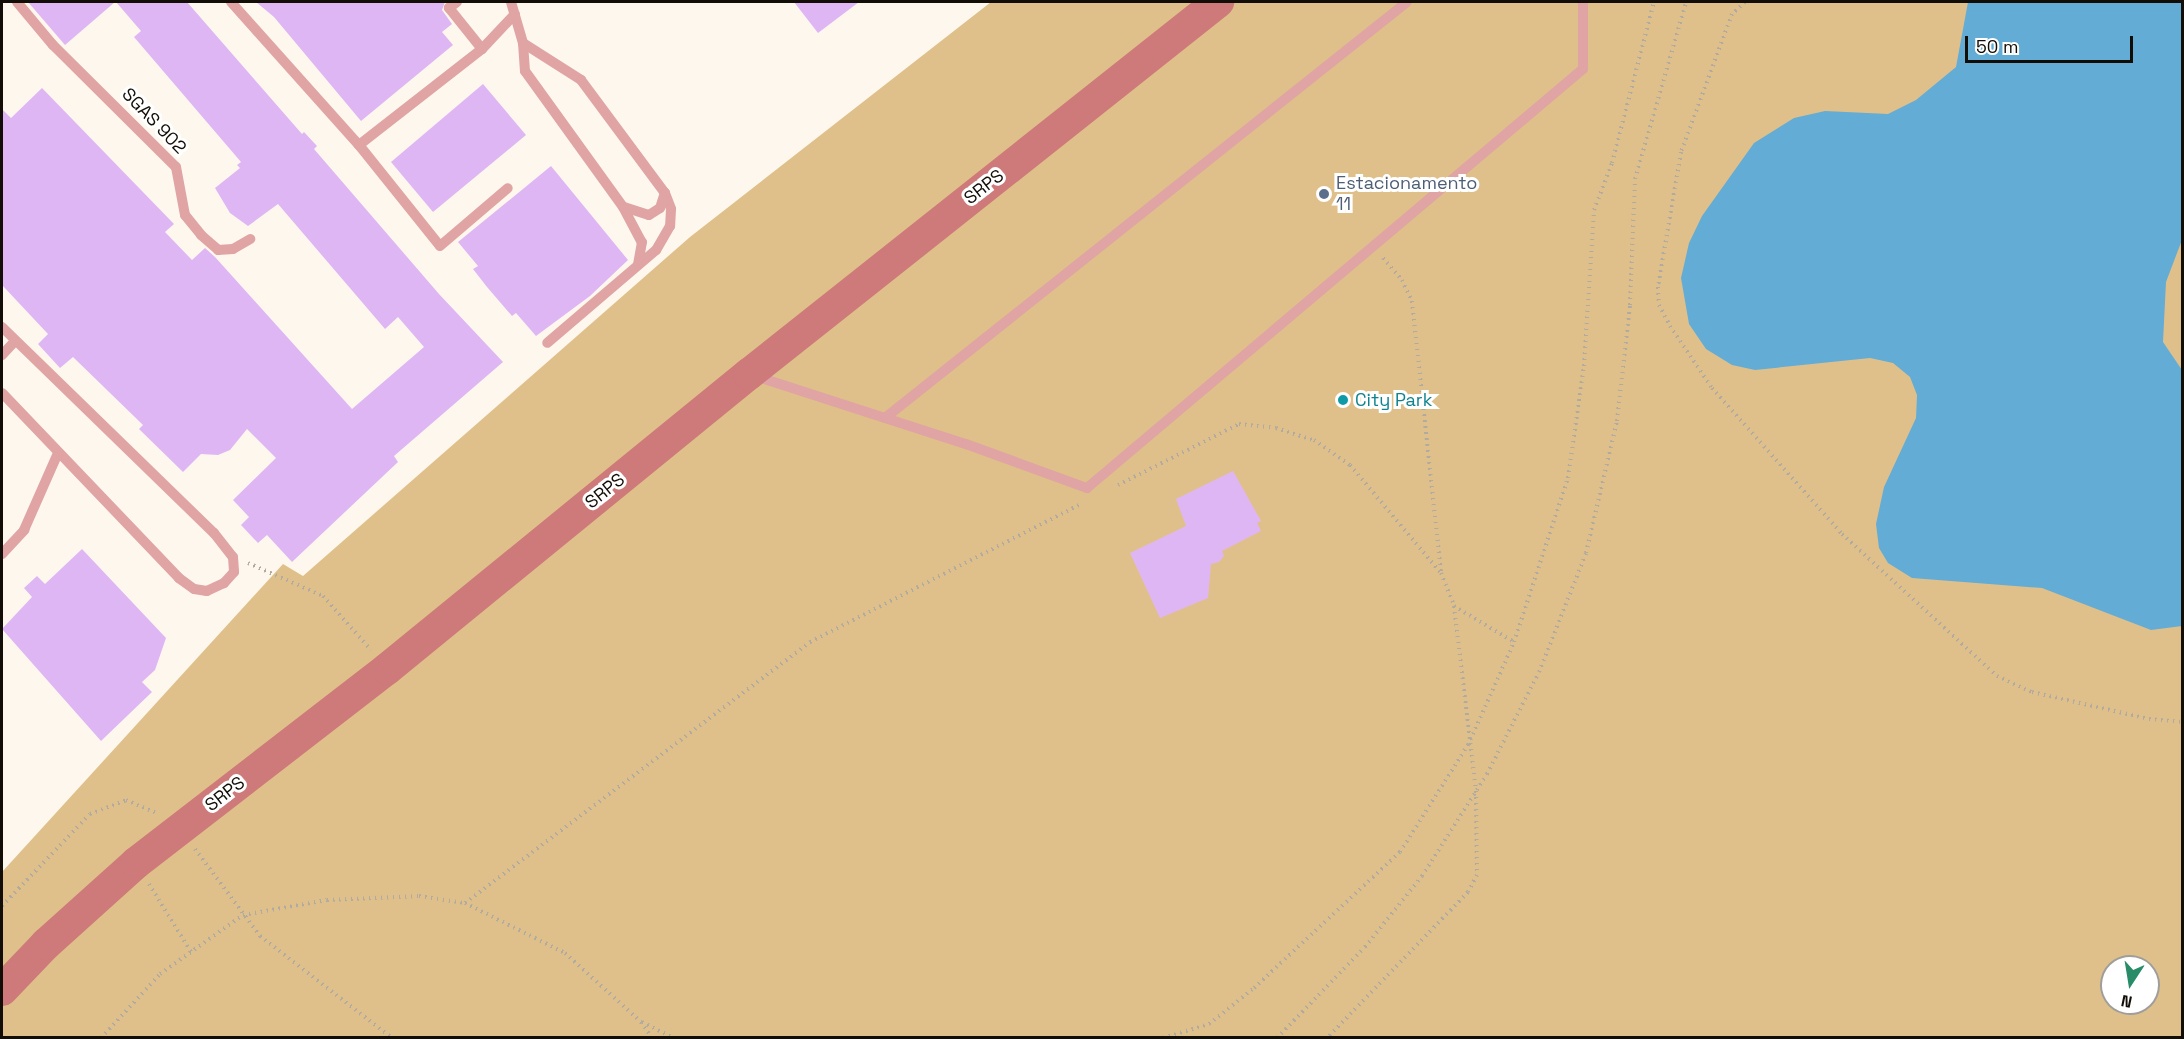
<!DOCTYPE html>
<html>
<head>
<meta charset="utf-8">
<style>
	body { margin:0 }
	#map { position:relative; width:2184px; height:1039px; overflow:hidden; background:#fdf7ed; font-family:"Space Grotesk",sans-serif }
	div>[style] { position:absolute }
	.green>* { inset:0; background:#e0c08a }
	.water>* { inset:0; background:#63acd6 }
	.building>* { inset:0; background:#dfb6f4 }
	.path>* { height:4px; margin-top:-2px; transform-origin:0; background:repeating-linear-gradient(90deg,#b0aaa1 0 1.5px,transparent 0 6px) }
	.service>* { height:10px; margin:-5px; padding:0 5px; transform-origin:5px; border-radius:5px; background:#dfa4a3 }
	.secondary>* { height:32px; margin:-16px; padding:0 16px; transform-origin:16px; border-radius:16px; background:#ce797a }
	.dots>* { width:16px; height:16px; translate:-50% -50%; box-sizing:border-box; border:3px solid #fff; border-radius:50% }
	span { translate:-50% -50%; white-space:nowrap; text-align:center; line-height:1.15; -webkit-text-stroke:6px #fff; paint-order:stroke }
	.street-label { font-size:18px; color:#120d06 }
	.service-label { font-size:18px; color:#4e5e75 }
	.left { translate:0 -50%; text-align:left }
	.culture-label { font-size:18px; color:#0d838f }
	.frame { position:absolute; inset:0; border:3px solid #120d06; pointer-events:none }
	.north { position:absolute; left:2100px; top:955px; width:60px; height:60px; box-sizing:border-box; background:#fff; border:2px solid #a09e9b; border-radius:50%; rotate:192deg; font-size:16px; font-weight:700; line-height:24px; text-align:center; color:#120d06 }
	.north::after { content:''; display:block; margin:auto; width:21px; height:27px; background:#278c67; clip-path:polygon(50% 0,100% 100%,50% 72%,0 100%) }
	.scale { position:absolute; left:1965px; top:36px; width:168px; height:27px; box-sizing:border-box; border:3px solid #120d06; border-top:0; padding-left:8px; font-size:18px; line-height:21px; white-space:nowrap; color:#120d06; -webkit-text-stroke:4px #fff; paint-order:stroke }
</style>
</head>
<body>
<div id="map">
	<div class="green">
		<div style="clip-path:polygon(evenodd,991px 2px,2182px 2px,2182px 1037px,2px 1037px,2px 872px,283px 564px,303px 576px,690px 237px,991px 2px,2112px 967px,2148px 967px,2148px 1003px,2112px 1003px,2112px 967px)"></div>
	</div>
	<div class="water">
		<div style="clip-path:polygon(1968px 2px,2182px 2px,2182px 240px,2166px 282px,2163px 342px,2182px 370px,2182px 626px,2151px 630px,2042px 588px,1912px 578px,1888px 563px,1879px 548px,1876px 524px,1884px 487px,1916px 418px,1917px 395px,1910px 377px,1893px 363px,1870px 358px,1755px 370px,1732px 365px,1706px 349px,1689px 324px,1681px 278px,1689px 243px,1702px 216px,1754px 143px,1794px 118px,1825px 111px,1888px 114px,1916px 100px,1956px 67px)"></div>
	</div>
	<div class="building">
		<div style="clip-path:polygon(28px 2px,115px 2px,65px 45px)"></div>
		<div style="clip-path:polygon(116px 2px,187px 2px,302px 134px,304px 132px,317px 146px,314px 149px,439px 294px,503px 362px,394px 456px,398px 462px,292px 562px,267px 535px,258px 543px,241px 525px,249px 517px,233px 500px,276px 458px,247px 429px,230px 450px,218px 455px,201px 454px,183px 472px,139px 429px,143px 425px,73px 357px,60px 368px,38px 344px,48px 334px,2px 285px,2px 109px,11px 118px,42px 88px,174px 224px,165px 232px,192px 260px,205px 248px,215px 257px,352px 409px,424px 347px,398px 317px,385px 329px,278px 204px,248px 226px,230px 213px,215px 188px,240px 168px,237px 165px,241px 162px,134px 37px,141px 31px)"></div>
		<div style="clip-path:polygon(256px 2px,445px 2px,442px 10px,452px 24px,442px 32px,453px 45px,361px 121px,274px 17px)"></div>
		<div style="clip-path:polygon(794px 2px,859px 2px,818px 33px)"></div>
		<div style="clip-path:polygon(483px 84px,526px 135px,433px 212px,391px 162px)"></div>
		<div style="clip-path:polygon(551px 166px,628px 260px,590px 296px,536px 336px,516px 313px,512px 316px,487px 287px,473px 269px,478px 266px,458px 242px)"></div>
		<div style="clip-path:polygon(1233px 471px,1261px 521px,1257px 523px,1261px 531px,1222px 551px,1224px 556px,1219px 562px,1211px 564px,1208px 598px,1160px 618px,1130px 553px,1186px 526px,1176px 499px)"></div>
		<div style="clip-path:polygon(82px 549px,166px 638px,155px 670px,142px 682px,152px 692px,101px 741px,2px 629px,32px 597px,24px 588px,37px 576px,45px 584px)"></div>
	</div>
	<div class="path">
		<div style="left:1745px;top:2px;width:18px;rotate:137deg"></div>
		<div style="left:1732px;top:14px;width:147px;rotate:110.3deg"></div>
		<div style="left:1681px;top:152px;width:137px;rotate:99.7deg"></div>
		<div style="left:1658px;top:287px;width:18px;rotate:87deg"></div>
		<div style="left:1659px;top:305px;width:24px;rotate:62deg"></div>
		<div style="left:1670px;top:326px;width:75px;rotate:55.9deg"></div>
		<div style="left:1712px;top:388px;width:195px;rotate:48.3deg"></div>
		<div style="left:1842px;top:534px;width:210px;rotate:42.5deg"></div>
		<div style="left:1997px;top:676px;width:38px;rotate:25deg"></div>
		<div style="left:2032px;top:692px;width:120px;rotate:13deg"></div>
		<div style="left:2149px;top:719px;width:33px;rotate:5deg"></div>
		<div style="left:1383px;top:258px;width:29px;rotate:49deg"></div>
		<div style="left:1402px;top:280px;width:23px;rotate:65deg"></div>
		<div style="left:1412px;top:301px;width:273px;rotate:83.9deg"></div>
		<div style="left:1118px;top:485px;width:136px;rotate:-26.8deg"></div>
		<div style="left:1239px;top:424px;width:37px;rotate:6deg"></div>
		<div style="left:1276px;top:428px;width:40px;rotate:18deg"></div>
		<div style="left:1314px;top:440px;width:44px;rotate:34.8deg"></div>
		<div style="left:1350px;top:465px;width:141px;rotate:49.9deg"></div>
		<div style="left:1441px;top:573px;width:35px;rotate:68deg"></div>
		<div style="left:1454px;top:606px;width:186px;rotate:83.2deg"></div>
		<div style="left:1476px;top:791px;width:84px;rotate:89.3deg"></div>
		<div style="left:1477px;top:875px;width:19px;rotate:118deg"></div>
		<div style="left:1468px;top:892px;width:203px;rotate:134deg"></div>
		<div style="left:248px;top:563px;width:82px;rotate:23.7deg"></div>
		<div style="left:323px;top:596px;width:72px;rotate:48.4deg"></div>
		<div style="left:1454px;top:606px;width:70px;rotate:31deg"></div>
		<div style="left:195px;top:849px;width:109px;rotate:53.2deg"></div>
		<div style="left:260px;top:936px;width:167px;rotate:37.7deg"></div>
		<div style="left:149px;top:884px;width:80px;rotate:58.3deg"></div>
		<div style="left:465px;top:903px;width:433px;rotate:-37.1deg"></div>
		<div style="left:810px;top:642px;width:304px;rotate:-27deg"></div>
		<div style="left:2px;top:906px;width:127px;rotate:-46.3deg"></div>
		<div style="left:90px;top:814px;width:39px;rotate:-21deg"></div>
		<div style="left:126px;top:800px;width:34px;rotate:23deg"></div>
		<div style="left:642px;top:1022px;width:36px;rotate:27deg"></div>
		<div style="left:101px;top:1038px;width:87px;rotate:-47.3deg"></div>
		<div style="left:160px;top:974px;width:102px;rotate:-35.4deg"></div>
		<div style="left:243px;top:915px;width:85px;rotate:-10.1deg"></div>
		<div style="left:327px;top:900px;width:92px;rotate:-2.5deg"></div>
		<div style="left:419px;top:896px;width:47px;rotate:8.7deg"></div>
		<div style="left:465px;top:903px;width:112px;rotate:26.6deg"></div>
		<div style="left:565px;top:953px;width:103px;rotate:42.2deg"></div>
		<div style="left:641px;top:1022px;width:19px;rotate:55deg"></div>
		<div style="left:1163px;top:1038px;width:48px;rotate:-16.9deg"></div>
		<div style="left:1209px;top:1024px;width:58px;rotate:-38.7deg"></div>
		<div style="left:1254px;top:988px;width:200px;rotate:-43deg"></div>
		<div style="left:1400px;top:852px;width:127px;rotate:-57.6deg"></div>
		<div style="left:1468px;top:745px;width:113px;rotate:-65.9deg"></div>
		<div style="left:1514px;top:642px;width:173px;rotate:-71.8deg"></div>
		<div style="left:1568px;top:478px;width:113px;rotate:-81.9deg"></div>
		<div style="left:1584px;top:366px;width:156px;rotate:-86.3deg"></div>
		<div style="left:1594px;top:210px;width:50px;rotate:-69deg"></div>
		<div style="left:1612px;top:163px;width:166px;rotate:-75.4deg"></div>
		<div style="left:1277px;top:1038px;width:127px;rotate:-46deg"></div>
		<div style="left:1365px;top:947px;width:91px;rotate:-51.2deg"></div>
		<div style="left:1422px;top:876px;width:121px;rotate:-57.5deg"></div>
		<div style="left:1487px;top:774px;width:114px;rotate:-63deg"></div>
		<div style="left:1539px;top:672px;width:128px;rotate:-68.4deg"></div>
		<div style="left:1586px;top:553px;width:136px;rotate:-76.8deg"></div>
		<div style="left:1617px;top:421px;width:117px;rotate:-83.6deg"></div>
		<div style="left:1630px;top:305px;width:126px;rotate:-87.7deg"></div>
		<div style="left:1635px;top:179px;width:184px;rotate:-73.9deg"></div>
	</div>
	<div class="service">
		<div style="left:17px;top:2px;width:56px;rotate:50.1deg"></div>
		<div style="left:53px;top:45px;width:173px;rotate:44.8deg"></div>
		<div style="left:176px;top:167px;width:49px;rotate:79.4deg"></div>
		<div style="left:185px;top:215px;width:26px;rotate:51deg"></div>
		<div style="left:201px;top:235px;width:23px;rotate:41deg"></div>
		<div style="left:218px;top:250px;width:15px;rotate:-4deg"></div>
		<div style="left:233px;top:249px;width:20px;rotate:-30deg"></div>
		<div style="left:231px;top:2px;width:192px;rotate:48.2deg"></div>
		<div style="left:359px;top:145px;width:156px;rotate:-38deg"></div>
		<div style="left:482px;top:49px;width:53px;rotate:-128.8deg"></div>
		<div style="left:449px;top:8px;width:10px;rotate:-37deg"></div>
		<div style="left:511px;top:2px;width:43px;rotate:73.7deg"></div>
		<div style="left:523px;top:43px;width:28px;rotate:86deg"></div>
		<div style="left:525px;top:71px;width:168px;rotate:54.2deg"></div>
		<div style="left:623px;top:207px;width:40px;rotate:62deg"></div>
		<div style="left:642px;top:242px;width:22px;rotate:100deg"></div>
		<div style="left:523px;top:43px;width:69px;rotate:32.5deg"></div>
		<div style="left:581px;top:80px;width:141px;rotate:53.4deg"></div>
		<div style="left:665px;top:193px;width:17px;rotate:69deg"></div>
		<div style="left:671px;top:209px;width:17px;rotate:93deg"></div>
		<div style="left:670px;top:226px;width:28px;rotate:120deg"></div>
		<div style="left:656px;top:250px;width:143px;rotate:139.5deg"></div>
		<div style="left:482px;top:49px;width:48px;rotate:-46.7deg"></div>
		<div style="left:359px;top:145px;width:129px;rotate:51.3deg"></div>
		<div style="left:440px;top:246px;width:89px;rotate:-40.5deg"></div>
		<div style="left:624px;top:207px;width:26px;rotate:18deg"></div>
		<div style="left:649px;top:215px;width:13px;rotate:-32deg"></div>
		<div style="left:660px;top:208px;width:16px;rotate:-72deg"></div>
		<div style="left:2px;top:327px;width:296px;rotate:44.2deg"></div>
		<div style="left:214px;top:533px;width:31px;rotate:52deg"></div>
		<div style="left:233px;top:557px;width:15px;rotate:86deg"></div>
		<div style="left:234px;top:572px;width:15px;rotate:132deg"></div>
		<div style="left:224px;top:583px;width:19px;rotate:155deg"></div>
		<div style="left:207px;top:591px;width:13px;rotate:-171deg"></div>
		<div style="left:194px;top:589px;width:19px;rotate:-144deg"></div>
		<div style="left:179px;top:578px;width:256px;rotate:-133.7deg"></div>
		<div style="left:2px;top:355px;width:19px;rotate:-47deg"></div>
		<div style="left:755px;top:376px;width:222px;rotate:17.9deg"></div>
		<div style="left:966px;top:444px;width:129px;rotate:20deg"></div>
		<div style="left:1087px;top:488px;width:649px;rotate:-40.19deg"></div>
		<div style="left:1583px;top:69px;width:67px;rotate:-90deg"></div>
		<div style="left:885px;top:418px;width:667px;rotate:-38.55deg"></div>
		<div style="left:2px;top:554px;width:33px;rotate:-47deg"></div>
		<div style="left:24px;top:530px;width:84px;rotate:-66.2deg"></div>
	</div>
	<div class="secondary">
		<div style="left:2px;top:990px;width:64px;rotate:-46.3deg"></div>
		<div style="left:46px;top:944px;width:121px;rotate:-42deg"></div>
		<div style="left:136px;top:863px;width:317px;rotate:-37.7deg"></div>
		<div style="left:387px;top:669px;width:467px;rotate:-39.2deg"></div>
		<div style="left:749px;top:374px;width:599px;rotate:-38.42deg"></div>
	</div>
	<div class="dots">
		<div style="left:1324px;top:194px;background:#5c6f8a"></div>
		<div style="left:1343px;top:400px;background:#0f9aa8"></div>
	</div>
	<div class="street-label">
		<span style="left:154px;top:121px;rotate:46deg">SGAS 902</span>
		<span style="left:984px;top:187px;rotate:-38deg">SRPS</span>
		<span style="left:605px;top:491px;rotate:-39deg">SRPS</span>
		<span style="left:225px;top:794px;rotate:-38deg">SRPS</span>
	</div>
	<div class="service-label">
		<span class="left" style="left:1336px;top:194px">Estacionamento<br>11</span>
	</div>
	<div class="culture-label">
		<span class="left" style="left:1355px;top:400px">City Park</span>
	</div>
	<div class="frame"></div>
	<div class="north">N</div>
	<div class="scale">50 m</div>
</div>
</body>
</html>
